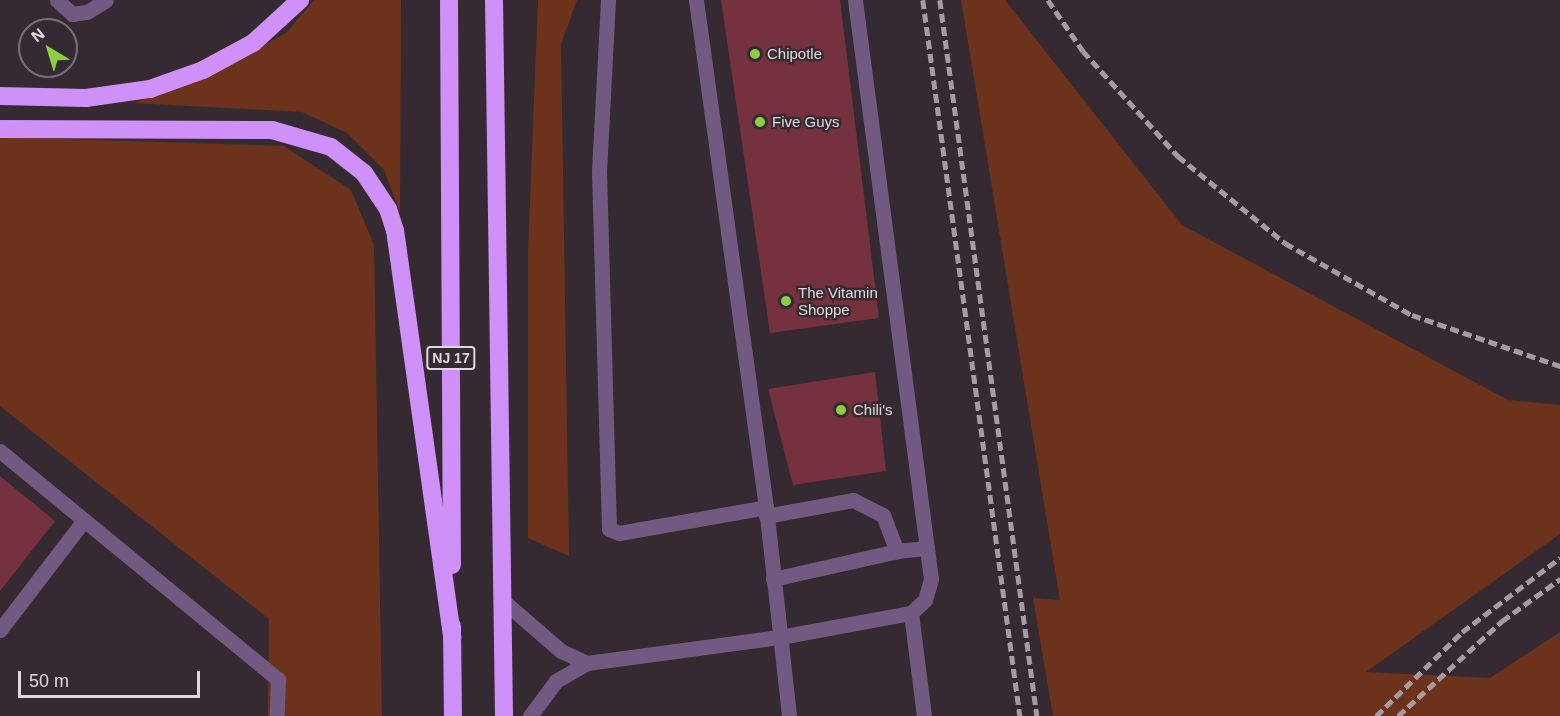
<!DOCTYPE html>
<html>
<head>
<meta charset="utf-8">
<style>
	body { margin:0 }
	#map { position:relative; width:1560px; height:716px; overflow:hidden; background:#352a31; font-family:Arial,sans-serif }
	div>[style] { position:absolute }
	.green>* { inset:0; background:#6c321b }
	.building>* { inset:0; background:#75313d }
	.minor>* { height:15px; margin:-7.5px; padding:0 7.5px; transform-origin:7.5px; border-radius:7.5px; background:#715982 }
	.highway>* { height:18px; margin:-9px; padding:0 9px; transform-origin:9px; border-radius:9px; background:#cf90f7 }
	.rail>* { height:4.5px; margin-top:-2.25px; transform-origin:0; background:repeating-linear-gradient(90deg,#a59ca1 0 9px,transparent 0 13.5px) }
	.dots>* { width:16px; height:16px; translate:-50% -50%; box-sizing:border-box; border:3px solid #352a31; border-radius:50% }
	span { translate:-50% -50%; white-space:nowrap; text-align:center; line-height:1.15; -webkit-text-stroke:4.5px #352a31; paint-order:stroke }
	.shield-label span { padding:2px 4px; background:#352a31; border:2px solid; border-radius:4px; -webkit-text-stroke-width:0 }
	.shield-label { font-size:14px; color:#e0d8dc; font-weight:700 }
	.poi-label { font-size:15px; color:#e0d8dc }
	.left { translate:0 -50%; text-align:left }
	.north { position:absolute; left:18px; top:18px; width:60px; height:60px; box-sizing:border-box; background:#352a31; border:2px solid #797075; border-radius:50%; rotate:322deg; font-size:16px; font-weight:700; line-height:24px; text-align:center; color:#e0d8dc }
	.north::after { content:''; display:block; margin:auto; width:21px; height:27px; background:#8dce44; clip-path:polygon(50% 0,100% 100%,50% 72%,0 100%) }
	.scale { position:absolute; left:18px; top:671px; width:182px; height:27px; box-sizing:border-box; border:3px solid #e0d8dc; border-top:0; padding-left:8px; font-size:18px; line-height:21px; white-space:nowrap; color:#e0d8dc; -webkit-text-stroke:4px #352a31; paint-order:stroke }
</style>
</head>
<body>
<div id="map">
	<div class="green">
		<div style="clip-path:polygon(314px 0,401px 0,400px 212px,384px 170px,347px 133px,302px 112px,134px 103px,200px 79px,286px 33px)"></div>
		<div style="clip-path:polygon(538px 0,577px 0,561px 44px,569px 556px,528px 538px,528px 250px)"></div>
		<div style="clip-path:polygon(961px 0,1005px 0,1182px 225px,1508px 400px,1560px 405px,1560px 534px,1366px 672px,1490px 678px,1560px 632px,1560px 716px,1053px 716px,1033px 598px,1060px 600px)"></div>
		<div style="clip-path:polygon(0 137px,284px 146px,351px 190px,374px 245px,382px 716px,268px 716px,269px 619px,0 406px)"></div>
	</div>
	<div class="building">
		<div style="clip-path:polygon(721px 0,840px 0,879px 318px,770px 333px)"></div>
		<div style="clip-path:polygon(875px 372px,886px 471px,793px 485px,768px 389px)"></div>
		<div style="clip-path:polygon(0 476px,55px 521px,0 591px)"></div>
	</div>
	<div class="minor">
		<div style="left:57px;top:0;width:21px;rotate:43deg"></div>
		<div style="left:72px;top:14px;width:15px;rotate:-8deg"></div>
		<div style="left:87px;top:12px;width:22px;rotate:-32deg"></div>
		<div style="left:608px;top:0;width:171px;rotate:93deg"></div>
		<div style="left:599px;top:171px;width:358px;rotate:88.4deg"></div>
		<div style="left:609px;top:529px;width:11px;rotate:22deg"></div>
		<div style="left:619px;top:533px;width:149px;rotate:-10deg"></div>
		<div style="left:766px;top:507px;width:210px;rotate:83.7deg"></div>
		<div style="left:696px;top:0;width:512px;rotate:82.14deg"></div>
		<div style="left:0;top:451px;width:360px;rotate:39.4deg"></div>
		<div style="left:278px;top:679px;width:37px;rotate:92deg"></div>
		<div style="left:766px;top:516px;width:88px;rotate:-10.4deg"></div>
		<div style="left:853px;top:500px;width:34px;rotate:27deg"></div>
		<div style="left:883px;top:515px;width:39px;rotate:69deg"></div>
		<div style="left:773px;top:579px;width:127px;rotate:-12.7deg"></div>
		<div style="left:897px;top:551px;width:30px;rotate:-6deg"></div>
		<div style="left:502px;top:600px;width:78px;rotate:40.8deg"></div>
		<div style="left:561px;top:651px;width:29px;rotate:25deg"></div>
		<div style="left:587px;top:663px;width:36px;rotate:150deg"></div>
		<div style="left:556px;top:681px;width:44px;rotate:126.6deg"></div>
		<div style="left:911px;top:613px;width:104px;rotate:82.8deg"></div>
		<div style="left:0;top:630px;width:138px;rotate:-52.6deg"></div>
		<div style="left:587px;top:663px;width:195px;rotate:-7.7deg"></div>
		<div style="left:780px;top:637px;width:133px;rotate:-10.4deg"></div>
		<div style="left:911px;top:613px;width:19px;rotate:-43deg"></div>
		<div style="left:925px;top:600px;width:22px;rotate:-74deg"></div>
		<div style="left:931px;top:579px;width:584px;rotate:-97.48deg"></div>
	</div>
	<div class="highway">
		<div style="left:449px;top:0;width:565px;rotate:89.7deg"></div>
		<div style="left:494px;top:0;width:716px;rotate:89.2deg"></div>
		<div style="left:0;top:96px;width:86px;rotate:1.3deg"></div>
		<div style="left:86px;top:98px;width:65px;rotate:-8deg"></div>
		<div style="left:150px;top:89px;width:56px;rotate:-19.7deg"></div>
		<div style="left:203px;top:70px;width:57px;rotate:-28.4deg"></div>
		<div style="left:253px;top:43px;width:64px;rotate:-42.5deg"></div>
		<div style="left:0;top:129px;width:272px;rotate:0.2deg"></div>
		<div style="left:272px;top:130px;width:61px;rotate:16.1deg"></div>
		<div style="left:331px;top:147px;width:42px;rotate:38.2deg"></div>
		<div style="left:364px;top:173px;width:43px;rotate:56.3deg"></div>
		<div style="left:388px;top:209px;width:22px;rotate:72deg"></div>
		<div style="left:395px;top:230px;width:412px;rotate:82deg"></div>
		<div style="left:452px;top:626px;width:90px;rotate:89.4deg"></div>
	</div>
	<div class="rail">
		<div style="left:923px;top:0;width:723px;rotate:82.28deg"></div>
		<div style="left:940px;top:0;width:723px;rotate:82.28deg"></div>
		<div style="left:1048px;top:0;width:62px;rotate:55.5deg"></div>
		<div style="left:1083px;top:51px;width:142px;rotate:47.9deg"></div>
		<div style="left:1178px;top:156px;width:138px;rotate:39.1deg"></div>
		<div style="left:1285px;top:243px;width:146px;rotate:29.6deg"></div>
		<div style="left:1412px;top:315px;width:157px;rotate:19deg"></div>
		<div style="left:1376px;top:716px;width:120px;rotate:-44.3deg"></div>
		<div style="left:1462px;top:632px;width:123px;rotate:-37.1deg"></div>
		<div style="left:1398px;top:716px;width:141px;rotate:-42.4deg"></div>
		<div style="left:1502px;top:621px;width:72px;rotate:-35.9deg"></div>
	</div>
	<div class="dots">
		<div style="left:755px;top:54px;background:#8dce44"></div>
		<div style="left:760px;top:122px;background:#8dce44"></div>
		<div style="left:786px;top:301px;background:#8dce44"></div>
		<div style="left:841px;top:410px;background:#8dce44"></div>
	</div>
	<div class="shield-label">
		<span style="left:451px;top:358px">NJ 17</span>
	</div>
	<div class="poi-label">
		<span class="left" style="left:767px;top:54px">Chipotle</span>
		<span class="left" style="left:772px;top:122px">Five Guys</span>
		<span class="left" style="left:798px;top:301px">The Vitamin<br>Shoppe</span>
		<span class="left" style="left:853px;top:410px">Chili's</span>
	</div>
	<div class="north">N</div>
	<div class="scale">50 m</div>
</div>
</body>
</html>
